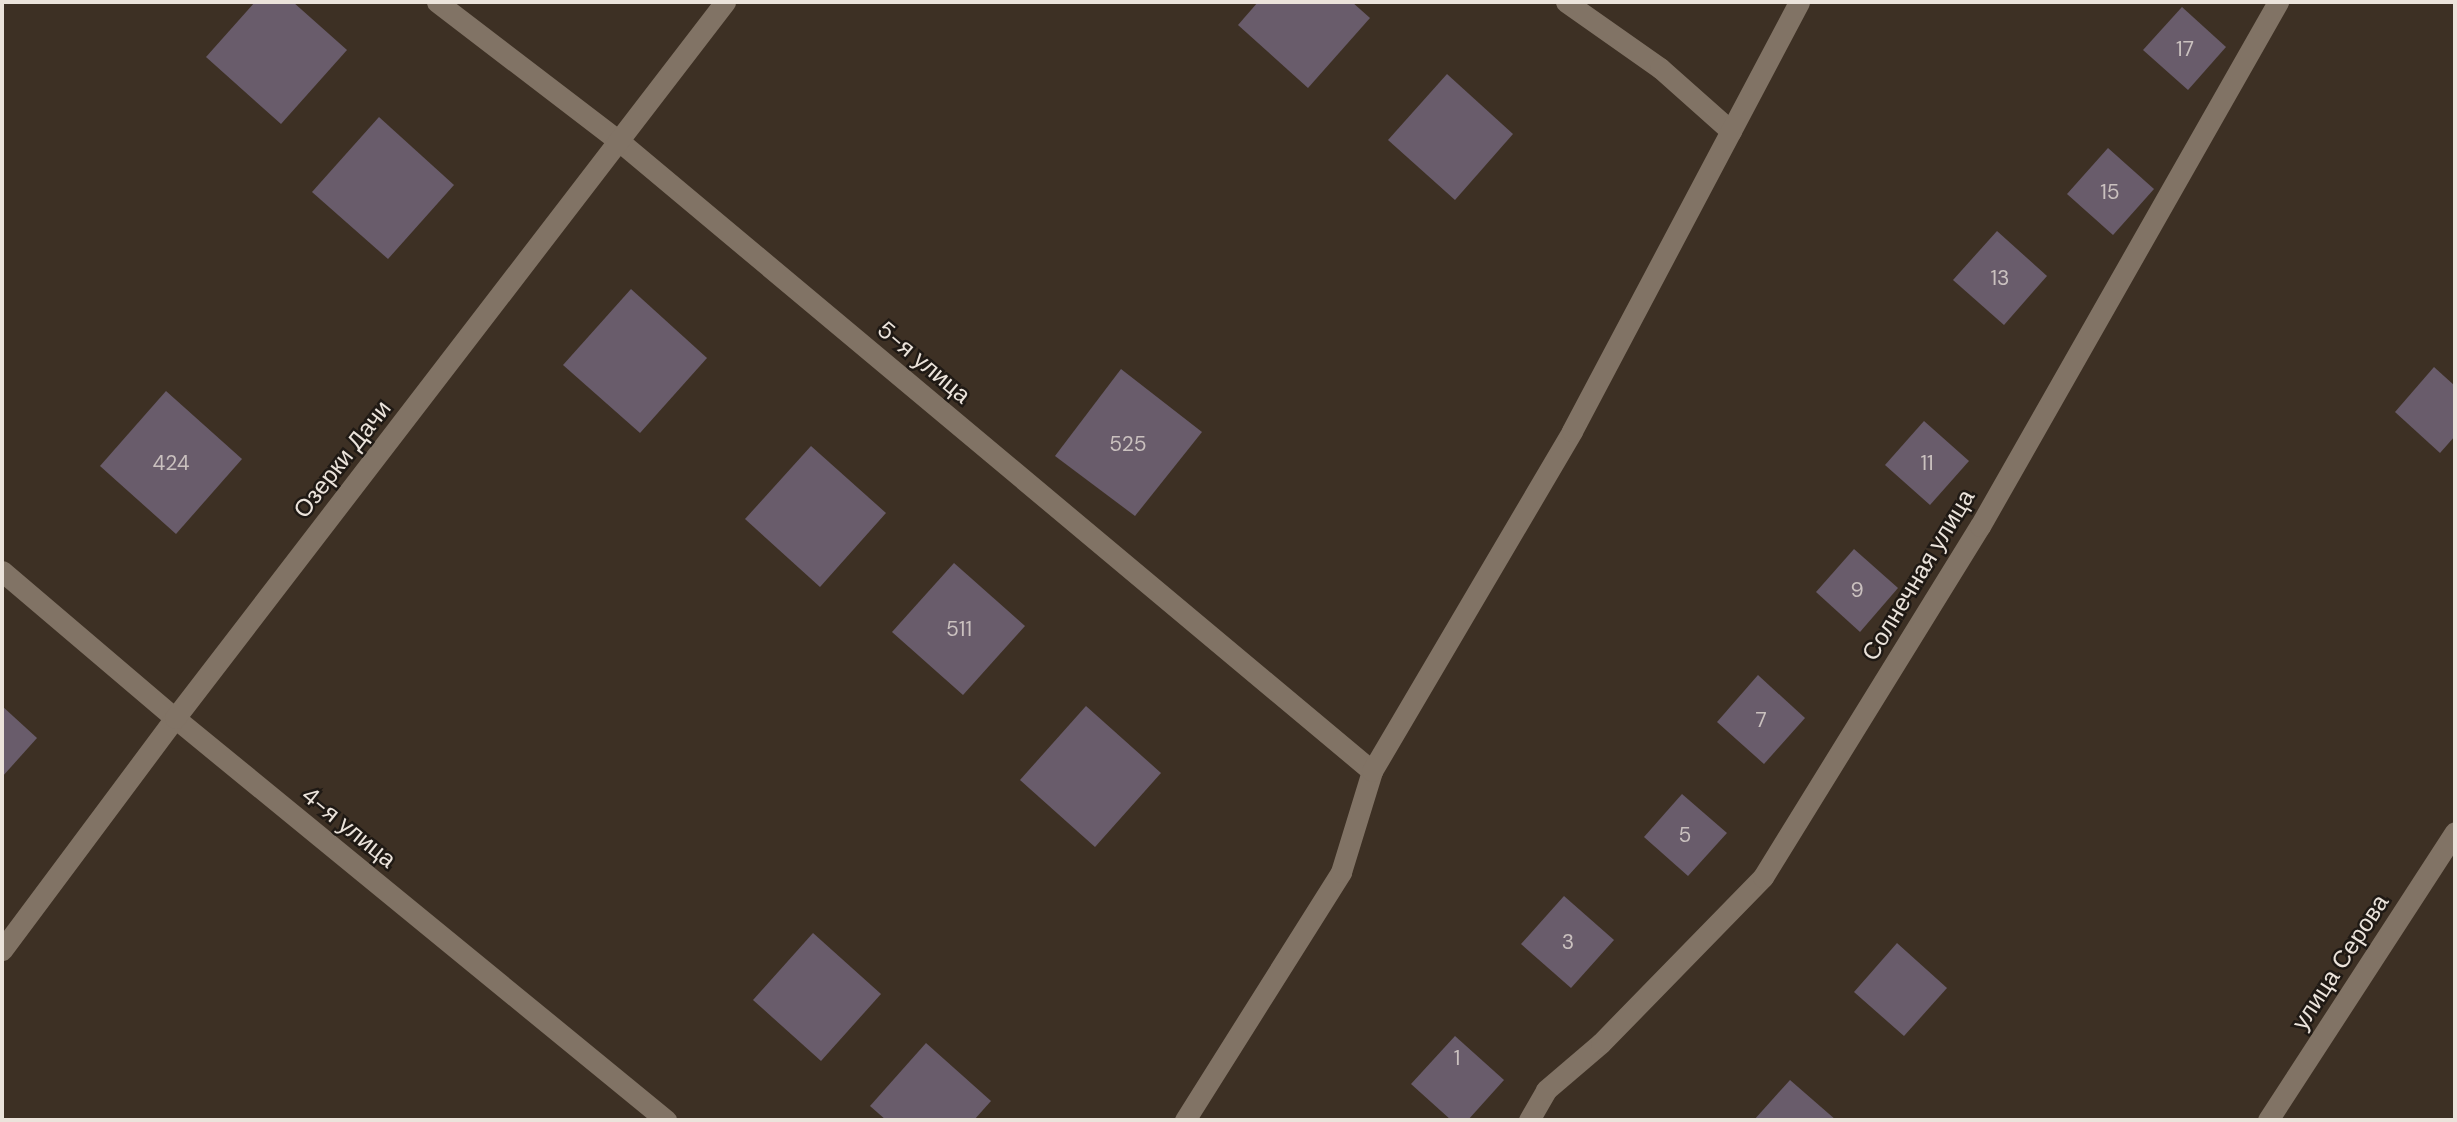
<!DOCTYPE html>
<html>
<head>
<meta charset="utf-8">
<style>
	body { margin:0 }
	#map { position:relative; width:2457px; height:1122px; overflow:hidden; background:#3d3024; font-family:"DM Sans",sans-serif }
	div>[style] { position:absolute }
	.building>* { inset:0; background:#695c6b }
	.street>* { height:21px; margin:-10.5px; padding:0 10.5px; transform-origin:10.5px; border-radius:10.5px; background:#817365 }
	span { translate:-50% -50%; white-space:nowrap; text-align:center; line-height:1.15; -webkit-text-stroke:5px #1f1914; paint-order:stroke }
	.number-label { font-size:21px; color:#cac1bf }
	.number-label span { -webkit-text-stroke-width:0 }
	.street-label { font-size:24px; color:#ebe3db }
	.frame { position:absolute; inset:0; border:4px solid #ebe3db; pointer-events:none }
</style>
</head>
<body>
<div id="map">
	<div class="building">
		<div style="clip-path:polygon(255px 2px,293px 2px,347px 50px,281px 124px,206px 57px)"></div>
		<div style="clip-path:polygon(1258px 2px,1352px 2px,1370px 18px,1308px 88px,1238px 25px)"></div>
		<div style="clip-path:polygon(2182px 7px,2226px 47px,2188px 90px,2143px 50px)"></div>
		<div style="clip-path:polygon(1447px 74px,1513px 134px,1455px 200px,1388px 140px)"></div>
		<div style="clip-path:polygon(379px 117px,454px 185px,388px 259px,312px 192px)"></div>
		<div style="clip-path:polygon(2108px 148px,2154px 189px,2113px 235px,2067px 194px)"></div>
		<div style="clip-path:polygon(1997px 231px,2047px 276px,2004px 325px,1953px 280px)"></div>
		<div style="clip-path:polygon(631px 289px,707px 358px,640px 433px,563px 365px)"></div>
		<div style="clip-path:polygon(2434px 367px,2455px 386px,2455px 436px,2440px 453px,2395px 412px)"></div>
		<div style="clip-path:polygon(1121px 369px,1202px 432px,1135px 516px,1055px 456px)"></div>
		<div style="clip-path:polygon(166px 391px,242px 459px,176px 534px,100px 466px)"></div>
		<div style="clip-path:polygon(1924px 421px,1969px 461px,1930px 505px,1885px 465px)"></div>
		<div style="clip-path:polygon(811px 446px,886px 513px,820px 587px,745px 519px)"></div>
		<div style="clip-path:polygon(1854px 549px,1898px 588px,1860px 632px,1816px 592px)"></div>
		<div style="clip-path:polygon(954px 563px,1025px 626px,963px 695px,892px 632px)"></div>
		<div style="clip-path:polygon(1758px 675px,1805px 718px,1764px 764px,1717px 722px)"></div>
		<div style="clip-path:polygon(2px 706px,37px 738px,2px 777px)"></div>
		<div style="clip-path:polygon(1086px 706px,1161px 773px,1095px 847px,1020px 780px)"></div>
		<div style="clip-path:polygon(1682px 794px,1727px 833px,1688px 876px,1644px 837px)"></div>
		<div style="clip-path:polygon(1564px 896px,1614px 940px,1571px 988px,1521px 944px)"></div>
		<div style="clip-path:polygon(813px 933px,881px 994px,821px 1061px,753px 1000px)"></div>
		<div style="clip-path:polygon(1897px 943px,1947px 988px,1904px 1036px,1854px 992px)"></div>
		<div style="clip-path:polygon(1455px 1036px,1504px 1080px,1468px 1120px,1451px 1120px,1411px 1084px)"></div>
		<div style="clip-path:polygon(926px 1043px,991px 1101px,974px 1120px,886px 1120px,870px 1106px)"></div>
		<div style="clip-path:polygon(1790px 1080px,1836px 1120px,1754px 1120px)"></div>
	</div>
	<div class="street">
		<div style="left:437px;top:2px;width:229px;rotate:37.4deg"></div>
		<div style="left:619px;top:141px;width:982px;rotate:39.92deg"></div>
		<div style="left:1566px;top:2px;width:115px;rotate:35.1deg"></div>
		<div style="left:1660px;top:68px;width:95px;rotate:41.6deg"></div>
		<div style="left:2px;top:571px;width:227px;rotate:40.4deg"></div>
		<div style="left:175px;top:718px;width:635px;rotate:39.31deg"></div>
		<div style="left:2px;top:950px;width:289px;rotate:-53.3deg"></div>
		<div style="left:175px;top:718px;width:903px;rotate:-52.47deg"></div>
		<div style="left:1185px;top:1120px;width:293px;rotate:-57.8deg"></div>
		<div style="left:1341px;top:872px;width:106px;rotate:-72.9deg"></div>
		<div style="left:1372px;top:771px;width:394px;rotate:-59.5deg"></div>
		<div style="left:1572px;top:431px;width:485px;rotate:-62.1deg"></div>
		<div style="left:1529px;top:1120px;width:34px;rotate:-60deg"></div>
		<div style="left:1546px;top:1090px;width:72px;rotate:-40.5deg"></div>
		<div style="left:1601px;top:1043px;width:232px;rotate:-45.7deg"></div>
		<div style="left:1763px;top:877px;width:413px;rotate:-58.3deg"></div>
		<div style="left:1980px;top:526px;width:603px;rotate:-60.37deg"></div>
		<div style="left:2268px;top:1120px;width:343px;rotate:-57deg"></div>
	</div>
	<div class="number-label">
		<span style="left:2185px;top:49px">17</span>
		<span style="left:2110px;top:192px">15</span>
		<span style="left:2000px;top:278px">13</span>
		<span style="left:1128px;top:444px">525</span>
		<span style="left:171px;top:463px">424</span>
		<span style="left:1927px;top:463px">11</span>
		<span style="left:1857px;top:590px">9</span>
		<span style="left:959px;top:629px">511</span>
		<span style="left:1761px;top:720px">7</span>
		<span style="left:1685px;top:835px">5</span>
		<span style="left:1568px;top:942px">3</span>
		<span style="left:1457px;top:1058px">1</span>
	</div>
	<div class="street-label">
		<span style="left:924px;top:362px;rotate:40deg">5-я улица</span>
		<span style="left:342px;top:459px;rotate:-52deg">Озерки Дачи</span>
		<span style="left:1918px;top:575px;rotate:-59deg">Солнечная улица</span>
		<span style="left:349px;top:827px;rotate:39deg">4-я улица</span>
		<span style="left:2340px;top:962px;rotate:-57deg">улица Серова</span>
	</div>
	<div class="frame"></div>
</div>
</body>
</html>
